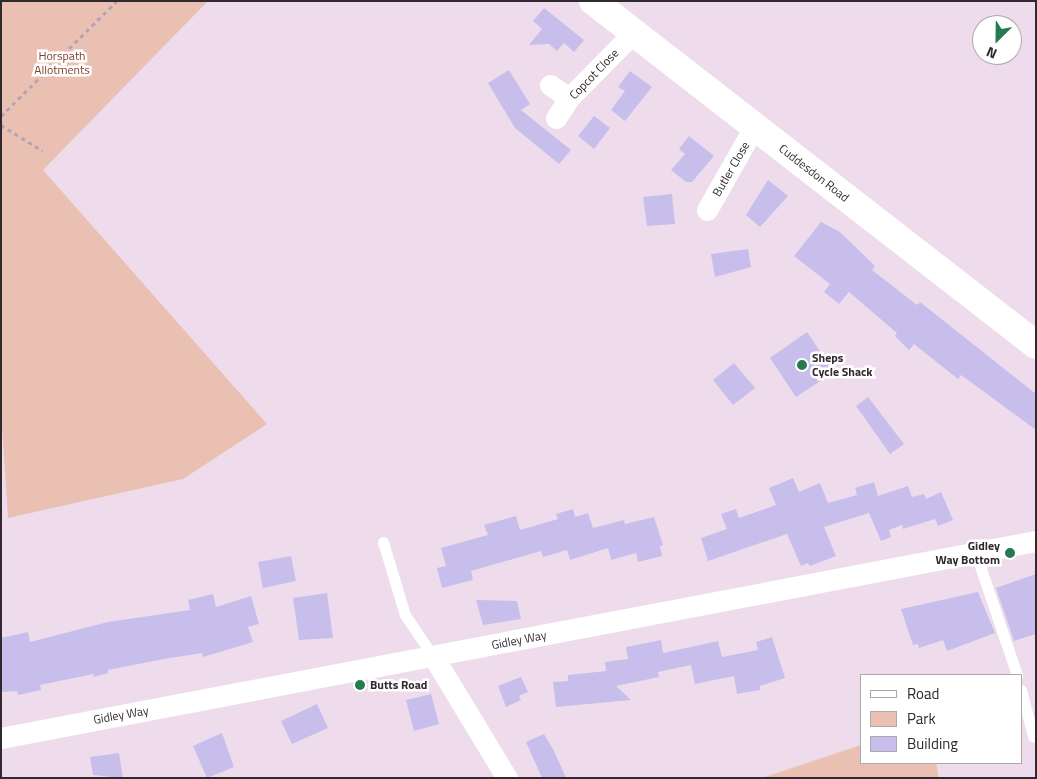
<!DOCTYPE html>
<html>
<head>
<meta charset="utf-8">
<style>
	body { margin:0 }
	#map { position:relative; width:1037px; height:779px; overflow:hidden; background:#eedcec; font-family:"Titillium Web",sans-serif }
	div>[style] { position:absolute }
	.green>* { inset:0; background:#eac0b2 }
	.building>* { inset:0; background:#c8beec }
	.path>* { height:3px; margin-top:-1.5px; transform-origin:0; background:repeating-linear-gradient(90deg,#b2a4b1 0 4px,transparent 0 8px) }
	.service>* { height:11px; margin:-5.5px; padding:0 5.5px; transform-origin:5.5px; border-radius:5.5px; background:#fff }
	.minor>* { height:21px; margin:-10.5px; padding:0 10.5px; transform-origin:10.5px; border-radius:10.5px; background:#fff }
	.tertiary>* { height:28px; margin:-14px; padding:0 14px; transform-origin:14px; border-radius:14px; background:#fff }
	.dots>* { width:14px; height:14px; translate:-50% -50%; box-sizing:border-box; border:2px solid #fff; border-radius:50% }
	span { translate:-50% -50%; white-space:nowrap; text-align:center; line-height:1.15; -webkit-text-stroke:5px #fff; paint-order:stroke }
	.park-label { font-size:12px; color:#7e3e2a }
	.street-label { font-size:12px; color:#30292f }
	.poi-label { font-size:12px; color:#30292f; font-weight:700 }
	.left { translate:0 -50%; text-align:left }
	.right { translate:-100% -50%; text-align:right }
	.frame { position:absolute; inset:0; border:2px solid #30292f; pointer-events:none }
	.legend { position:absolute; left:860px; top:674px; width:162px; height:90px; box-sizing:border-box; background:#fff; border:1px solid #aca9ac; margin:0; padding:6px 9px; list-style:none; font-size:15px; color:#30292f }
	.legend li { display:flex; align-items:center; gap:10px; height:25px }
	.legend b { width:25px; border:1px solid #aca9ac }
	.north { position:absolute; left:972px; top:15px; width:50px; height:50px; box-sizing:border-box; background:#fff; border:1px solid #aca9ac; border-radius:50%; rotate:203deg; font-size:14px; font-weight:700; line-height:20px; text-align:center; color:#30292f }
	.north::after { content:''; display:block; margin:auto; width:18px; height:22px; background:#247b4f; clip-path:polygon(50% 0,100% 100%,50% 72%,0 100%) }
</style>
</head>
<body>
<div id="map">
	<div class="green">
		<div style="clip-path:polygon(1px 1px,208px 1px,43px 170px,267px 424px,183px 479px,8px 518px,1px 411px)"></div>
		<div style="clip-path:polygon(861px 745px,861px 763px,936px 763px,939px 778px,762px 778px)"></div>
	</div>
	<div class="building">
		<div style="clip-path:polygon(544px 8px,584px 40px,574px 52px,564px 43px,557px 51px,549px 44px,529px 45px,542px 29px,533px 21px)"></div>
		<div style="clip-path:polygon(509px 70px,530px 104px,521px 110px,571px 150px,559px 164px,515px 128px,488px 83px)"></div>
		<div style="clip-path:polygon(630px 71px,652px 87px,625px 121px,611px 110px,625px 91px,618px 87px)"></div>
		<div style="clip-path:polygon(594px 116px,610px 128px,594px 149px,578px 136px)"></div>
		<div style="clip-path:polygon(689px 136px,714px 156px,692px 182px,686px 182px,671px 170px,685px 154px,679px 149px)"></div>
		<div style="clip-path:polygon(768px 180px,788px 196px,760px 227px,746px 215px)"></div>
		<div style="clip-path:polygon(672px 194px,675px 224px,647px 226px,643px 197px)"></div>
		<div style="clip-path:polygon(821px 222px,840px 232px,875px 266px,872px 270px,917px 305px,920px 302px,1036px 394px,1036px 430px,961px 375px,958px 379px,914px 344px,909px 350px,895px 336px,897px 333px,849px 292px,839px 304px,824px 292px,830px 284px,794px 256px)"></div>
		<div style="clip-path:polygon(748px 249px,751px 267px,715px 277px,711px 254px)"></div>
		<div style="clip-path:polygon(807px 332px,834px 372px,796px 397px,770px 358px)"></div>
		<div style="clip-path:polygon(734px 363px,755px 388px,733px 405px,713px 380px)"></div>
		<div style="clip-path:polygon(868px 397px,904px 444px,890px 454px,856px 406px)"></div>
		<div style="clip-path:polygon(793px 478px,799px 492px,820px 483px,828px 503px,857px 495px,855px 488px,874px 482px,878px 496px,908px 486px,912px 497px,924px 494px,926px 499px,941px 492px,953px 520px,938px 526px,935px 519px,903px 529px,902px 525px,889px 530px,891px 537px,881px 541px,869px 513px,824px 527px,836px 556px,810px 566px,808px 563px,801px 566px,787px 534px,708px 561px,701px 538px,727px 529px,721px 514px,736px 509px,739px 518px,776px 505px,769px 488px)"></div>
		<div style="clip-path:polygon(573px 509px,575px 517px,588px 513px,593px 528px,624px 520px,625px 524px,654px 517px,663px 545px,660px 546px,662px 556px,638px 562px,636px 553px,611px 560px,608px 548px,570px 560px,567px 550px,543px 557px,541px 551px,471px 571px,473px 580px,442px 588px,437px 568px,446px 566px,441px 548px,488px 535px,484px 525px,516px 516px,520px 530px,558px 519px,556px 514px)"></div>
		<div style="clip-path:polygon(291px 556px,296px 581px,263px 588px,258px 562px)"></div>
		<div style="clip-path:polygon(1036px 574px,1036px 634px,1014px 641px,996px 588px)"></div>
		<div style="clip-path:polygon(978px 592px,995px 633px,947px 651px,943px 640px,919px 648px,918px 644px,913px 645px,901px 609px)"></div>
		<div style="clip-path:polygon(327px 593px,333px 638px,299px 640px,293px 598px)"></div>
		<div style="clip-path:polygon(213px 594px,216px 607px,251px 596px,259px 624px,248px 627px,253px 642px,203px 657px,202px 653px,164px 659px,108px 670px,108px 673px,94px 677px,93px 674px,40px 685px,41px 690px,18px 695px,17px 691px,1px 692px,1px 638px,28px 632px,30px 642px,108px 622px,190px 610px,188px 600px)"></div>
		<div style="clip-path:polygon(476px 600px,517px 601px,521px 619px,483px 625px)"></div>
		<div style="clip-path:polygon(772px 637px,785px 678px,760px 686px,760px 690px,737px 694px,734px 676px,695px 684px,691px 665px,658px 672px,659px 677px,616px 686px,631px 700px,556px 707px,553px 682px,568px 681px,568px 675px,606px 671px,605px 662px,628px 659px,626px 647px,661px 640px,663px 653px,718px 641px,722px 657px,758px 650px,756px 642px)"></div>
		<div style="clip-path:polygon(521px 677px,528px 692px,519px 696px,521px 700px,506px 707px,498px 686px)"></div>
		<div style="clip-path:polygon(431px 694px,439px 724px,414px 731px,406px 700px)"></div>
		<div style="clip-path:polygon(317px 704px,328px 728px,292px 744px,281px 721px)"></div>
		<div style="clip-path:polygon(222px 733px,234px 767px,207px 778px,193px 746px)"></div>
		<div style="clip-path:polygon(544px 734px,554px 751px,566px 778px,542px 778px,526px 742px)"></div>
		<div style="clip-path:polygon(119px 753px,123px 778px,93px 775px,90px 757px)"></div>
	</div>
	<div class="path">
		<div style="left:1px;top:116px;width:163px;rotate:-44.8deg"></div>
		<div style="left:1px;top:125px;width:49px;rotate:31.8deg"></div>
	</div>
	<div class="service">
		<div style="left:383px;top:542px;width:76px;rotate:73.2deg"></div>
		<div style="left:405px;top:615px;width:50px;rotate:55.7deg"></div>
		<div style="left:976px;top:554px;width:128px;rotate:71.3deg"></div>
		<div style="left:1021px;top:690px;width:48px;rotate:75.4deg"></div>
	</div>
	<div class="minor">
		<div style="left:550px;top:85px;width:23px;rotate:34deg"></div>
		<div style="left:556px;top:118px;width:24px;rotate:-57deg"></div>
		<div style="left:569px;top:98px;width:93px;rotate:-45.4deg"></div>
		<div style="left:707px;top:210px;width:95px;rotate:-60.5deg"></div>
		<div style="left:433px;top:656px;width:143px;rotate:58.8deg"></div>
		<div style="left:1px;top:738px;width:1054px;rotate:-10.78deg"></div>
	</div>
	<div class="tertiary">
		<div style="left:593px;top:1px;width:561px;rotate:37.83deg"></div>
	</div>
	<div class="dots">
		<div style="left:802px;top:365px;background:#247b4f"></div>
		<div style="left:1010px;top:553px;background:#247b4f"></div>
		<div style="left:360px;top:685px;background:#247b4f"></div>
	</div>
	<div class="park-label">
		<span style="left:62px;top:63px">Horspath<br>Allotments</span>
	</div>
	<div class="street-label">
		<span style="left:594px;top:74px;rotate:-46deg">Copcot Close</span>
		<span style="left:731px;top:169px;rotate:-60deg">Butler Close</span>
		<span style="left:814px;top:173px;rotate:38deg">Cuddesdon Road</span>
		<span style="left:519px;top:640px;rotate:-11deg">Gidley Way</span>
		<span style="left:121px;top:715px;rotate:-10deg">Gidley Way</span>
	</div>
	<div class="poi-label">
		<span class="left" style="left:812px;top:365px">Sheps<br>Cycle Shack</span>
		<span class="right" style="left:1000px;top:553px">Gidley<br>Way Bottom</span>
		<span class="left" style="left:370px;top:685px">Butts Road</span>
	</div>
	<div class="frame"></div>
	<ul class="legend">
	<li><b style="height:6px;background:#fff"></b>Road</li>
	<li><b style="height:14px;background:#eac0b2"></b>Park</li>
	<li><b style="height:14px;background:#c8beec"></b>Building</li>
	</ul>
	<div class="north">N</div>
</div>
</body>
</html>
